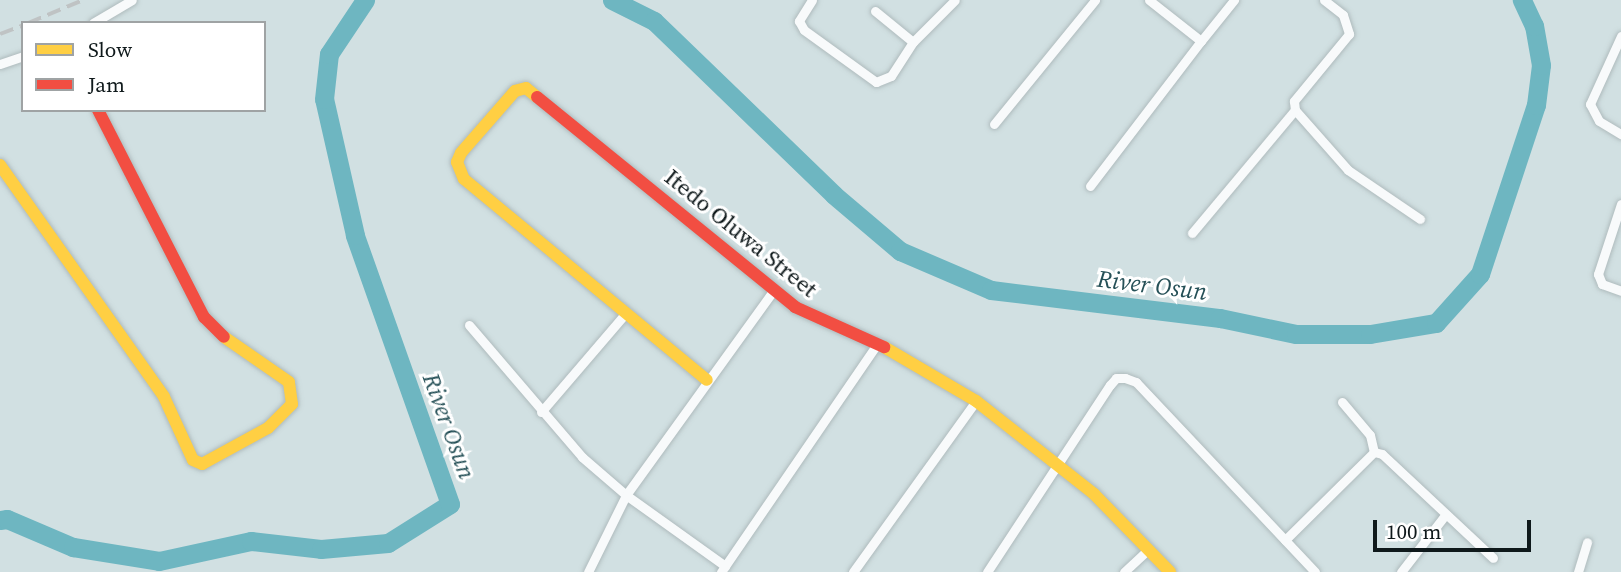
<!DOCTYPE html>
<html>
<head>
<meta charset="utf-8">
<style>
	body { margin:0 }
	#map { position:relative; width:1621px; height:572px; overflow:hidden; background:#d1e0e2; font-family:"Source Serif 4",serif }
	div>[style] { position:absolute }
	.river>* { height:19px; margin:-9.5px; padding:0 9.5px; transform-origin:9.5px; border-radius:9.5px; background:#6eb6c1 }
	.roads { filter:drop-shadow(0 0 2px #afbbbd) drop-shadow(0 0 2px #afbbbd) }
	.street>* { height:9px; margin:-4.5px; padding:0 4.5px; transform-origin:4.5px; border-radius:4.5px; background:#f8fafb }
	.slow>* { height:12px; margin:-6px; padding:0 6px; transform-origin:6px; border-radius:6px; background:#ffcf43 }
	.jam>* { height:12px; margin:-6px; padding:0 6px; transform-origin:6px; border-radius:6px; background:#f24e42 }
	.rail>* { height:3.5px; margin-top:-1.75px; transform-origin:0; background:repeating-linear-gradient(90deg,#bfc3c4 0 14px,transparent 0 21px) }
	span { translate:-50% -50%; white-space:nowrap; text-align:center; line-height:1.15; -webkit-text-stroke:6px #fff; paint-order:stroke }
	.street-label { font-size:23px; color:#0f191b }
	.water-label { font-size:24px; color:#255057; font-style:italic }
	.legend { position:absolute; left:21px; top:21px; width:245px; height:91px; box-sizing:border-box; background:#fff; border:2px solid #9fa3a4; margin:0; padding:9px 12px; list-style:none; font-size:21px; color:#0f191b }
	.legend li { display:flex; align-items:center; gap:14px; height:35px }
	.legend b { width:35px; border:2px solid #9fa3a4 }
	.scale { position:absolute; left:1373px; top:520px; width:158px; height:32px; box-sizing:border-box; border:4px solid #0f191b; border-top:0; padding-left:9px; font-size:21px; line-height:24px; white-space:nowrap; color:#0f191b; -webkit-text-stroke:5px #fff; paint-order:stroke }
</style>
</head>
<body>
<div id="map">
	<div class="river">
		<div style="left:612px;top:0;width:47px;rotate:26.6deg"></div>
		<div style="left:654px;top:21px;width:250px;rotate:44deg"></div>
		<div style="left:834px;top:195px;width:87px;rotate:40.3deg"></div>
		<div style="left:900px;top:251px;width:99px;rotate:23.2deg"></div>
		<div style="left:991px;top:290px;width:231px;rotate:7deg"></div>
		<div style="left:1220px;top:318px;width:78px;rotate:11.9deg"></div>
		<div style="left:1296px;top:334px;width:74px"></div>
		<div style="left:1370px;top:334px;width:67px;rotate:-9.5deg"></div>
		<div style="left:1436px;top:323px;width:66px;rotate:-48.1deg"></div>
		<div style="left:1480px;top:274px;width:178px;rotate:-71.7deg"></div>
		<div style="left:1536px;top:105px;width:40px;rotate:-82.9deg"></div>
		<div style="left:1541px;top:65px;width:40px;rotate:-100deg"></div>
		<div style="left:1534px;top:26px;width:29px;rotate:-115deg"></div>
		<div style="left:0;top:520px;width:7px;rotate:-8deg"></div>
		<div style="left:7px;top:519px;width:72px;rotate:23deg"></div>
		<div style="left:73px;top:547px;width:87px;rotate:9.2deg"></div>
		<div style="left:159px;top:561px;width:94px;rotate:-12.3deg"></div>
		<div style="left:251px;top:541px;width:70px;rotate:6.5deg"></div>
		<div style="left:321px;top:549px;width:67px;rotate:-5.1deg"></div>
		<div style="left:388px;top:543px;width:73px;rotate:-32.2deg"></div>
		<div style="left:450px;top:504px;width:285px;rotate:-109.5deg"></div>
		<div style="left:355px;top:235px;width:139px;rotate:-102.8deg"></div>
		<div style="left:324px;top:99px;width:45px;rotate:-83.7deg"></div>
		<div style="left:329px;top:54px;width:65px;rotate:-56.3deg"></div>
	</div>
	<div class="roads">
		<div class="street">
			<div style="left:812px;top:0;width:25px;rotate:122deg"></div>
			<div style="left:799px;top:21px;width:10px;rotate:61deg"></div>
			<div style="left:804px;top:30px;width:89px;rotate:35.8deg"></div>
			<div style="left:876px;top:82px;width:16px;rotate:-22deg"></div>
			<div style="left:891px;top:76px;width:40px;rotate:-57.1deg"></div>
			<div style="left:1149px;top:0;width:66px;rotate:38.3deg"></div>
			<div style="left:1201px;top:41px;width:53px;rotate:-51.2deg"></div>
			<div style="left:1324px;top:0;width:24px;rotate:38deg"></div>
			<div style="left:1343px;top:15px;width:20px;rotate:72deg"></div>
			<div style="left:1349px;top:34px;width:87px;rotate:129.4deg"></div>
			<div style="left:1294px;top:101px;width:9px;rotate:84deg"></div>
			<div style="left:1295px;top:110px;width:80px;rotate:48.5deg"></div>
			<div style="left:1348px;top:170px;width:87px;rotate:34.2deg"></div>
			<div style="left:875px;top:11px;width:49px;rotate:39.2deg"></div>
			<div style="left:913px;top:42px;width:59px;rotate:-45deg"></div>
			<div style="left:93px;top:23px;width:45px;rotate:-30.5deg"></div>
			<div style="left:1621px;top:36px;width:75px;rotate:114.5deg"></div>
			<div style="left:1590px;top:104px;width:19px;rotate:62deg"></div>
			<div style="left:1599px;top:121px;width:26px;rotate:31deg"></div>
			<div style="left:0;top:64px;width:24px;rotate:-19deg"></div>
			<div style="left:994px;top:124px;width:160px;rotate:-50.8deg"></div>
			<div style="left:1090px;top:186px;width:183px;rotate:-52.6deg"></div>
			<div style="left:1621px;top:204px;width:74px;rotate:108.2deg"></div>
			<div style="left:1598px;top:274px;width:11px;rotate:68deg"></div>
			<div style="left:1602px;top:284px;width:20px;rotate:20deg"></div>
			<div style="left:1192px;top:233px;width:160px;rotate:-50.1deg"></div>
			<div style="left:469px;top:325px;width:174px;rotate:49.4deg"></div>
			<div style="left:582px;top:457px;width:58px;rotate:40.8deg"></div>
			<div style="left:626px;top:495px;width:122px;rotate:35.6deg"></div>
			<div style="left:1342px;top:402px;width:43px;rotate:49.7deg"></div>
			<div style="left:1370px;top:435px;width:17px;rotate:77deg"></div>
			<div style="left:541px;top:412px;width:130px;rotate:-49.4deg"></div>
			<div style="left:1374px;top:452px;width:8px;rotate:14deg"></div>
			<div style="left:1382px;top:454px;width:152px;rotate:43.1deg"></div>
			<div style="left:1285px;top:540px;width:125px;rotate:-44.7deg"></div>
			<div style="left:588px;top:572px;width:86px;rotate:-63.7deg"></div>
			<div style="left:626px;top:495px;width:251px;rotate:-54.2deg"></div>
			<div style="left:721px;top:572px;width:276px;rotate:-55.6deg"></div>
			<div style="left:853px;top:572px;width:211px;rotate:-54.3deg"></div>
			<div style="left:987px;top:572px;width:224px;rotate:-56.7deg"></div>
			<div style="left:1110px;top:385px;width:9px;rotate:-49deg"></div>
			<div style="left:1116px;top:378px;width:9px"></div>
			<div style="left:1125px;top:378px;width:12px;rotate:20deg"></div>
			<div style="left:1136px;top:382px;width:261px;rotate:46.7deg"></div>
			<div style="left:1124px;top:572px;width:33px;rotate:-43deg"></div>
			<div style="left:1401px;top:572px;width:73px;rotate:-52.2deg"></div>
			<div style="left:1578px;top:572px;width:31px;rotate:-73deg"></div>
		</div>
		<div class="slow">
			<div style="left:537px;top:97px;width:14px;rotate:-141deg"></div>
			<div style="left:526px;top:88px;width:11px;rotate:165deg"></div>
			<div style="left:515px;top:91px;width:82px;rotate:131.1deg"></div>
			<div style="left:461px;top:153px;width:10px;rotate:114deg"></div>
			<div style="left:457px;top:162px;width:18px;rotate:68deg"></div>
			<div style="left:464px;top:179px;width:315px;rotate:39.6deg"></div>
			<div style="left:0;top:165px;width:284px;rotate:54.7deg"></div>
			<div style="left:164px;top:397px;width:69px;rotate:65.3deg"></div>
			<div style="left:193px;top:460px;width:10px;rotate:24deg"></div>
			<div style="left:202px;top:464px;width:75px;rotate:-28.6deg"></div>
			<div style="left:268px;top:428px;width:34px;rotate:-45deg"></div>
			<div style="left:292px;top:404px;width:22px;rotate:-98deg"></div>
			<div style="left:289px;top:382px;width:79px;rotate:-145.3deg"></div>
			<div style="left:884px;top:347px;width:107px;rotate:30.4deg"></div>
			<div style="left:976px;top:401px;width:150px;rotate:38.2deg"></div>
			<div style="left:1094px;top:494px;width:109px;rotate:45.7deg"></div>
		</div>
		<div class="jam">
			<div style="left:537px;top:97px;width:333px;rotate:39.1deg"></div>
			<div style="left:795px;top:307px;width:98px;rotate:24.2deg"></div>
			<div style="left:98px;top:110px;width:233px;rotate:62.9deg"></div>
			<div style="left:204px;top:317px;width:28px;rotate:45deg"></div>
		</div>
	</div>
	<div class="rail">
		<div style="left:28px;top:23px;width:60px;rotate:-22.7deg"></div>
		<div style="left:0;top:34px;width:25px;rotate:-21deg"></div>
	</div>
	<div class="street-label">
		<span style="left:741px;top:233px;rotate:39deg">Itedo Oluwa Street</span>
	</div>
	<div class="water-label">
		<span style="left:1152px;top:285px;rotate:7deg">River Osun</span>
		<span style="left:449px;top:426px;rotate:70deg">River Osun</span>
	</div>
	<ul class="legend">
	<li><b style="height:9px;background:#ffcf43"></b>Slow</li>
	<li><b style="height:9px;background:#f24e42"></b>Jam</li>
	</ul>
	<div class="scale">100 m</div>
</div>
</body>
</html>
